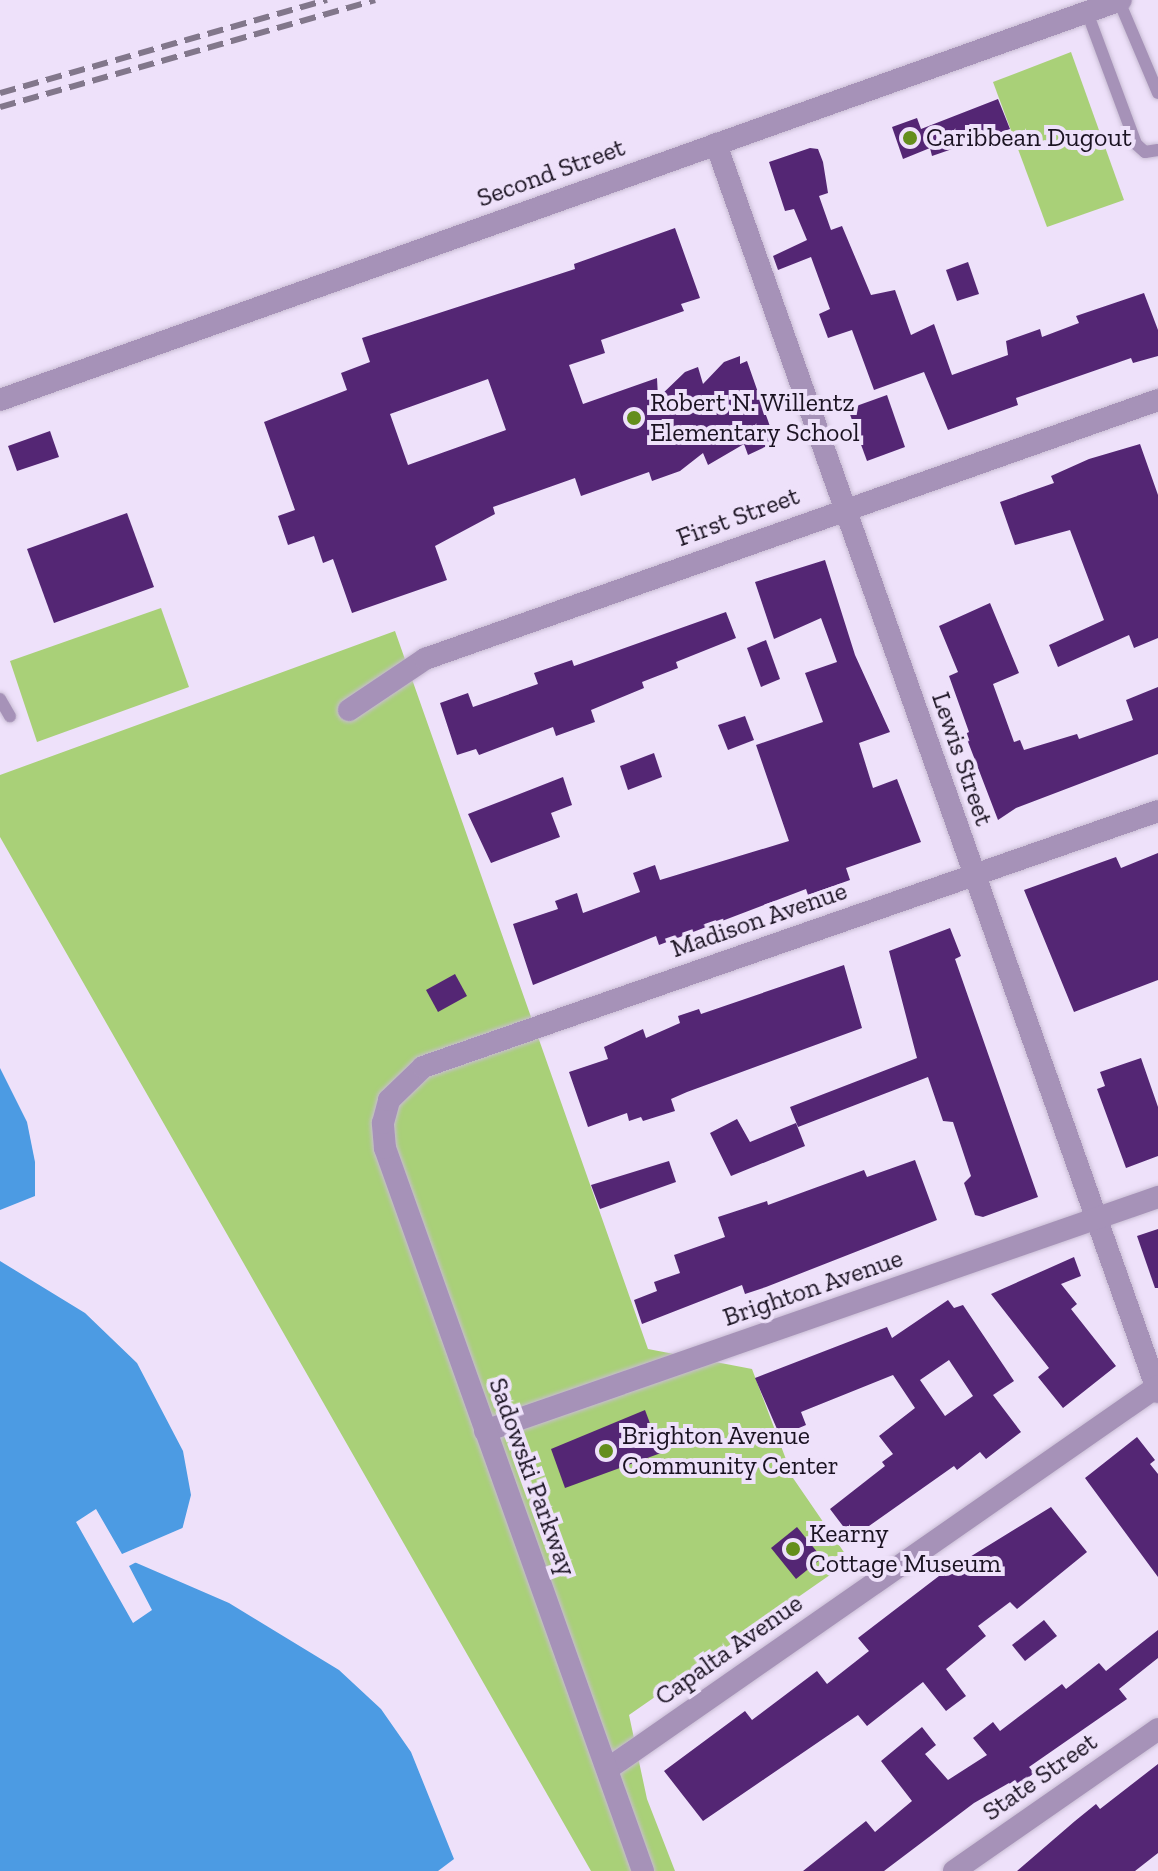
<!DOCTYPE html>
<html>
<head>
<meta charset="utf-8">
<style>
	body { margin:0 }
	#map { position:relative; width:1158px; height:1871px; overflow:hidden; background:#eee1fa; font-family:"Zilla Slab",serif }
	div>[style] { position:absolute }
	.green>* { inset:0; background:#a9d078 }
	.water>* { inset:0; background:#4c9be3 }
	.pier>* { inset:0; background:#eee1fa }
	.building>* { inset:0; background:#542674 }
	.roads { filter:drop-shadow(0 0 2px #c8bcd3) drop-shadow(0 0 2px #c8bcd3) }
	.service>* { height:12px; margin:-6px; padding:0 6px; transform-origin:6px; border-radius:6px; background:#a692b8 }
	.minor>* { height:22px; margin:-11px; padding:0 11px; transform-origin:11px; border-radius:11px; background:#a692b8 }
	.rail>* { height:6px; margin-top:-3px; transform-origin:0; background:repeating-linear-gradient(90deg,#82778b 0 16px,transparent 0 24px) }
	.dots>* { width:22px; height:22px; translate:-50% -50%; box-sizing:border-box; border:4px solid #eee1fa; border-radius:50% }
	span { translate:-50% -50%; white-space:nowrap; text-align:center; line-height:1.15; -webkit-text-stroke:8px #eee1fa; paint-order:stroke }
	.poi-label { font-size:26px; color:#1a1221 }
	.left { translate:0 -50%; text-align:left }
	.street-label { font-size:26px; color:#1a1221 }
</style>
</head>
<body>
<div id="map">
	<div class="green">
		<div style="clip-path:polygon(1071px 52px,1124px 200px,1047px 227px,993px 82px)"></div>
		<div style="clip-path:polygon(161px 608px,189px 687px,37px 742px,10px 661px)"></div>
		<div style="clip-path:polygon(395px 631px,648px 1349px,752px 1369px,793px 1478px,850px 1561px,629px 1715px,647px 1799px,675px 1871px,591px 1871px,0 837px,0 775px)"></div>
	</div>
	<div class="water">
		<div style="clip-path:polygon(0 1068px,27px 1122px,35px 1162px,35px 1196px,0 1210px)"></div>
		<div style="clip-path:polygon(0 1261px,85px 1313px,137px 1363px,183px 1451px,191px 1495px,181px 1534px,144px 1550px,132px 1561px,229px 1603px,339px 1670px,381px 1709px,411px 1752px,454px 1859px,438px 1871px,0 1871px)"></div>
	</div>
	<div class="pier">
		<div style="clip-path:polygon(96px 1509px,122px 1554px,187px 1526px,183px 1537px,129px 1566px,152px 1610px,133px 1623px,76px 1522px)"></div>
	</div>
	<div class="building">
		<div style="clip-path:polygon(998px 99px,1010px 129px,932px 156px,930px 148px,903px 159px,892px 127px,917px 118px,921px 129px)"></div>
		<div style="clip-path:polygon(810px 148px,818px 149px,823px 162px,828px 193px,819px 196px,831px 230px,842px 226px,871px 295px,895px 290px,911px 335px,934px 324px,952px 375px,1008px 355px,1006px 341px,1040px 329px,1042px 337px,1079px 323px,1076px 316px,1144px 293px,1158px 330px,1158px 356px,1133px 363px,1131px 358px,1016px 398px,1018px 405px,948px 430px,924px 372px,874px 390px,852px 330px,828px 338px,819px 314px,830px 309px,811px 257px,778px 270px,773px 256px,807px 240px,794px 209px,785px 211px,769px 162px)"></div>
		<div style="clip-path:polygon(evenodd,675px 228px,700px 298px,681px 304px,684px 311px,601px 340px,605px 353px,569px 365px,583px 404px,657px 378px,658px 398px,685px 372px,698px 367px,703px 384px,724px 362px,740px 356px,740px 364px,747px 361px,773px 435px,767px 446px,748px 455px,744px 444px,708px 465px,703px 453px,680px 471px,652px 481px,649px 472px,581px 496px,575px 478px,493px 507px,495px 514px,435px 546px,447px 580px,352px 613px,333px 559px,323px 563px,314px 536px,288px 545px,278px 516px,295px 510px,264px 422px,347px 390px,341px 373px,370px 362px,362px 338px,575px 269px,574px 264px,675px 228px,488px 379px,506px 430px,408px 465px,390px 414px,488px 379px)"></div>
		<div style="clip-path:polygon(968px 262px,979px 294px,957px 301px,946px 270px)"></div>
		<div style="clip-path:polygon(887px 395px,905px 447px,867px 461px,848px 409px)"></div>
		<div style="clip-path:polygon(50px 431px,59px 457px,17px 471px,8px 446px)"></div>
		<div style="clip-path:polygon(1140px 444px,1158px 495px,1158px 638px,1134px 648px,1129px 635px,1058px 667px,1049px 645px,1104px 620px,1070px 530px,1015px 545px,1000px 502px,1054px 483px,1051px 476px,1089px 459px)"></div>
		<div style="clip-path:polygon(127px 513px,154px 587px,54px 623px,27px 549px)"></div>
		<div style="clip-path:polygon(825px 560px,855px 655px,890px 732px,859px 743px,873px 788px,897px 779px,921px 842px,846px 868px,850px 880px,808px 895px,806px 889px,659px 945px,656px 936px,533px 985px,513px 924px,558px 909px,555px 901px,577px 893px,583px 913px,640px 892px,633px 873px,655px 865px,660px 880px,789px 841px,756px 745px,823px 722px,805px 673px,837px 662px,821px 618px,774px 639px,755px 582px)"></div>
		<div style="clip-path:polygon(990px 603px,1019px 673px,993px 684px,1014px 742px,1020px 740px,1024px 750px,1077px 734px,1079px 739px,1133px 720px,1126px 700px,1158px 687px,1158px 754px,1016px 808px,998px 820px,965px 734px,969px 732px,949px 676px,958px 672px,939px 626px)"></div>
		<div style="clip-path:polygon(726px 612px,736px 638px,676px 662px,678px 668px,642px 682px,644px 688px,591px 710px,595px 722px,556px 736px,553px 727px,479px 755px,476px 749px,457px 755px,440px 703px,468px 693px,473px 707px,538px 684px,534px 673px,572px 660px,574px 666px)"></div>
		<div style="clip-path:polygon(766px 640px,780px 679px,761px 687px,747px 648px)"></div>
		<div style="clip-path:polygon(745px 716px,754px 740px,728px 750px,718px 725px)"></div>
		<div style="clip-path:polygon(654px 753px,662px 777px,628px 790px,620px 766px)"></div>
		<div style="clip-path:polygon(563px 777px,572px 805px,551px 813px,560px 837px,491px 863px,468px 814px)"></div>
		<div style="clip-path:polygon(1158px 853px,1158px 980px,1074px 1012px,1024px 890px,1116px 857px,1121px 868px)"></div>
		<div style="clip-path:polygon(950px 928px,961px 956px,955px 959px,1038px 1197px,983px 1217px,975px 1215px,964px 1183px,971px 1176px,953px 1122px,943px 1121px,928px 1077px,798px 1127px,790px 1107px,917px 1058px,889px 951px)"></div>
		<div style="clip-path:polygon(844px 965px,862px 1028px,687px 1092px,671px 1099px,675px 1111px,643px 1121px,641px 1117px,629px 1121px,627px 1113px,588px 1127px,569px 1072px,608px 1059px,604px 1047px,643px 1029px,646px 1038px,680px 1023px,678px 1016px,699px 1009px,701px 1014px)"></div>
		<div style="clip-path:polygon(455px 974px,467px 996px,438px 1012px,426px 990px)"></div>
		<div style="clip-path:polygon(1141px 1058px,1158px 1107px,1158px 1156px,1126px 1168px,1097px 1089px,1105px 1086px,1100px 1072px)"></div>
		<div style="clip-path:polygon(737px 1119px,750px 1142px,796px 1123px,805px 1146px,731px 1176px,710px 1133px)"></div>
		<div style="clip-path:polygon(915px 1160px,937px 1220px,766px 1287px,745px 1294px,742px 1285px,642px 1324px,634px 1300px,657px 1291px,654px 1282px,680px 1273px,674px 1255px,725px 1237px,718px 1217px,767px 1201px,768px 1205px,864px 1170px,867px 1177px)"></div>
		<div style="clip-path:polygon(669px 1161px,676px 1182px,600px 1209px,591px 1185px)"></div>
		<div style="clip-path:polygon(1158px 1229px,1158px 1288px,1155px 1288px,1137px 1236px)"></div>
		<div style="clip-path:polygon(1074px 1257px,1081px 1276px,1061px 1284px,1077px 1304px,1071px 1309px,1116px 1366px,1063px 1408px,1038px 1377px,1049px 1368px,991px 1294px)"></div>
		<div style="clip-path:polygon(evenodd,948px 1300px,954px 1308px,963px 1305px,1014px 1381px,993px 1395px,1021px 1432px,986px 1459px,980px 1452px,957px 1470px,954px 1466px,852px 1538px,830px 1509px,885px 1466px,882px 1462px,893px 1454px,879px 1436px,915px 1408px,893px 1375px,801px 1412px,806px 1425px,780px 1436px,755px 1378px,887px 1327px,892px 1338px,948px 1300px,949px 1360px,973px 1396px,945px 1416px,920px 1380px,949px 1360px)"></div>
		<div style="clip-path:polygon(645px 1410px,661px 1453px,565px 1488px,551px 1449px)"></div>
		<div style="clip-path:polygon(1137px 1437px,1155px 1460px,1150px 1464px,1158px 1474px,1158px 1577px,1085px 1478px)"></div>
		<div style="clip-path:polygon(1051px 1507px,1087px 1552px,1017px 1609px,1010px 1602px,978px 1626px,986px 1636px,946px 1669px,966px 1696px,946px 1711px,923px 1682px,867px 1726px,858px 1715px,703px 1821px,664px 1771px,745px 1711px,752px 1720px,817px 1671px,827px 1684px,869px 1651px,858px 1638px,939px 1576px)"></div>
		<div style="clip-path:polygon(797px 1527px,822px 1558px,796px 1579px,771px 1548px)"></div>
		<div style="clip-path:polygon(1044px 1620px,1057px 1636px,1025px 1661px,1012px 1645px)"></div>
		<div style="clip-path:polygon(1158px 1630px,1158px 1658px,1119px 1689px,1127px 1699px,1029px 1767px,1034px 1773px,1014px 1789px,1009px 1783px,974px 1803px,884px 1871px,803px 1871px,866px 1821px,875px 1832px,912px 1801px,881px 1761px,922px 1727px,936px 1745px,925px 1754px,948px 1780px,987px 1755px,973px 1738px,993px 1722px,1000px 1731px,1062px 1684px,1066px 1689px,1099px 1663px,1106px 1671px)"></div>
		<div style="clip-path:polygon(1158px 1764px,1158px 1853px,1135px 1871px,1017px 1871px,1075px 1821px,1096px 1804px,1100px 1809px)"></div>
	</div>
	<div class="roads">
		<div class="service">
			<div style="left:1119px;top:1px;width:100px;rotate:67deg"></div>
			<div style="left:1087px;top:12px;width:141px;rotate:69.6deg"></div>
			<div style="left:1136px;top:144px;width:12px;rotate:42deg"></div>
			<div style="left:1145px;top:152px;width:13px;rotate:-9deg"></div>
			<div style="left:0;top:699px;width:20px;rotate:60deg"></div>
		</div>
		<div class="minor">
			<div style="left:716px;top:144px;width:1324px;rotate:70.5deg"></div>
			<div style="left:0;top:400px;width:1190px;rotate:-19.64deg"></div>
			<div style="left:349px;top:710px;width:92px;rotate:-33.9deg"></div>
			<div style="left:425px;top:659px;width:777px;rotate:-19.46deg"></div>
			<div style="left:485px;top:1431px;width:713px;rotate:-19.17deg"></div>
			<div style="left:609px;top:1768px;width:669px;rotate:-34.83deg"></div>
			<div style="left:643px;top:1871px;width:768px;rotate:-109.64deg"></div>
			<div style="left:385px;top:1148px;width:25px;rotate:-95deg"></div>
			<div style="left:383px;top:1123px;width:24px;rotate:-75deg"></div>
			<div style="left:389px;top:1100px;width:47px;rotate:-44.1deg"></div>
			<div style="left:423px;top:1067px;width:778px;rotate:-19.2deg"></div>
			<div style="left:954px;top:1871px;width:249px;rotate:-34.8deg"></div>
		</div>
	</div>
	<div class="rail">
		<div style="left:0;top:93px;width:340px;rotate:-15.9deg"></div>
		<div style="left:0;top:107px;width:390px;rotate:-15.9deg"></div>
	</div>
	<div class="dots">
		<div style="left:910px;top:138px;background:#648e1d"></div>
		<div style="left:634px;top:418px;background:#648e1d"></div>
		<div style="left:606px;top:1451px;background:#648e1d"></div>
		<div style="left:793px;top:1549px;background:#648e1d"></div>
	</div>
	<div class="poi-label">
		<span class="left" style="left:926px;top:138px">Caribbean Dugout</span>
		<span class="left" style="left:650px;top:418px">Robert N. Willentz<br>Elementary School</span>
		<span class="left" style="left:622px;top:1451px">Brighton Avenue<br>Community Center</span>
		<span class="left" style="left:809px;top:1549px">Kearny<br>Cottage Museum</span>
	</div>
	<div class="street-label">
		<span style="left:551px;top:173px;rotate:-20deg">Second Street</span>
		<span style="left:738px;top:517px;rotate:-20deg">First Street</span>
		<span style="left:962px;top:759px;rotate:71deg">Lewis Street</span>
		<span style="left:759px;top:920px;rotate:-19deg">Madison Avenue</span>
		<span style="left:813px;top:1288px;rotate:-19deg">Brighton Avenue</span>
		<span style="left:532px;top:1477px;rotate:70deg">Sadowski Parkway</span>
		<span style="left:729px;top:1650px;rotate:-35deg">Capalta Avenue</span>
		<span style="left:1040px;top:1777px;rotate:-35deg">State Street</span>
	</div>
</div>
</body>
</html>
